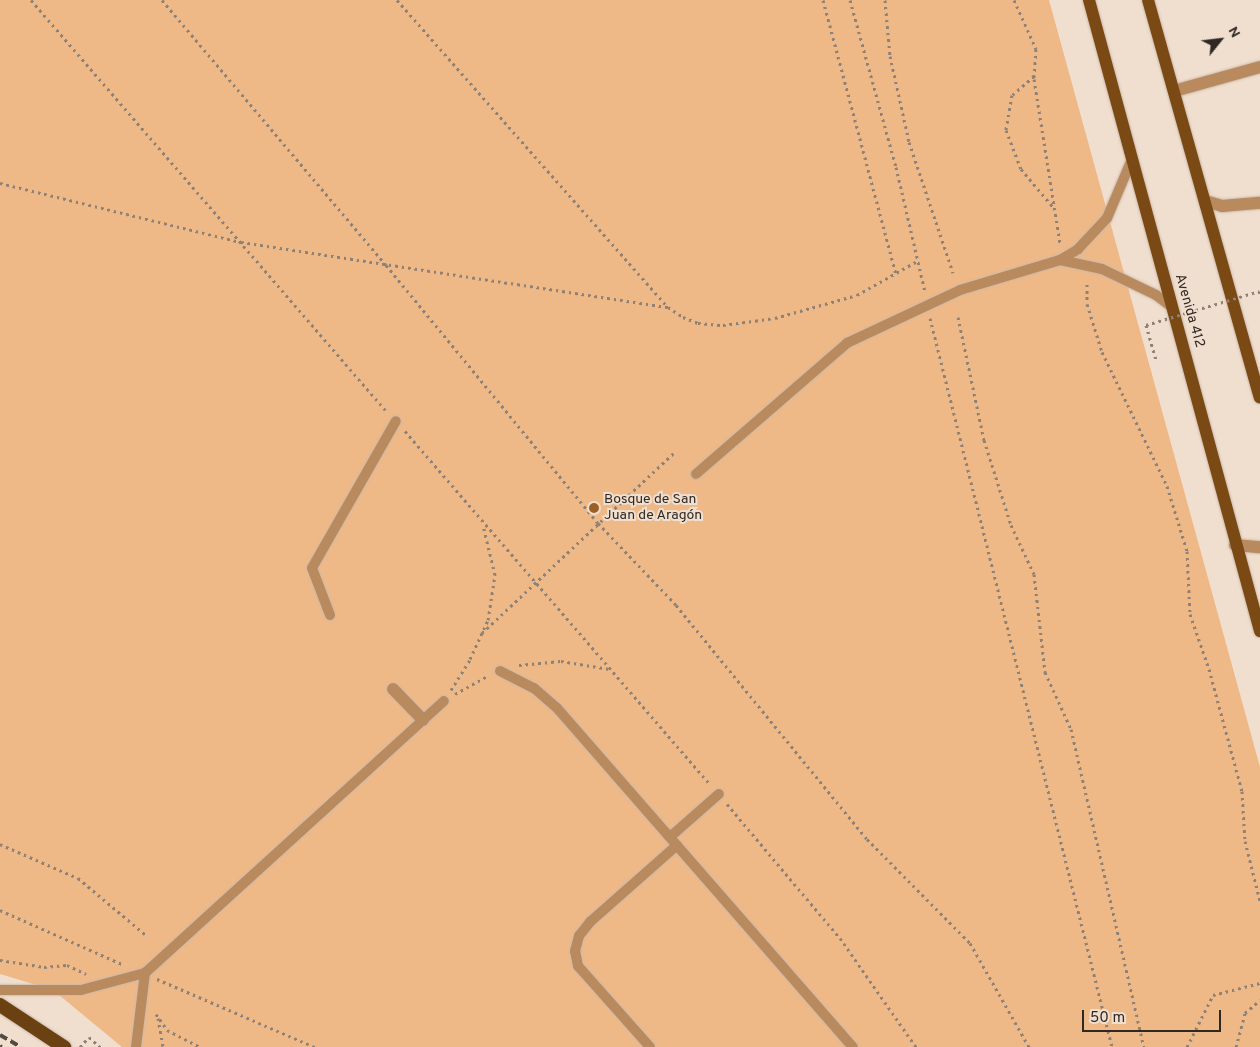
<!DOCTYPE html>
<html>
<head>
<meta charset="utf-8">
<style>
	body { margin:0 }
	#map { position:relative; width:1260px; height:1047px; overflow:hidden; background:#f0dece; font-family:Overpass,sans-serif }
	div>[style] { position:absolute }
	.green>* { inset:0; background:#efb987 }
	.path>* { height:3px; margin-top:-1.5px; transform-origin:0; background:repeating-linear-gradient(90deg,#8e8176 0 2.5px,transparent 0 6.5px) }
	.roads { filter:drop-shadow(0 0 1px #cabaac) drop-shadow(0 0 1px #cabaac) }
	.service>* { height:10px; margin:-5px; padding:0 5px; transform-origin:5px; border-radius:5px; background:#ba8a5f }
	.minor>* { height:12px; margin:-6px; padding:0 6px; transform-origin:6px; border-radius:6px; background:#ba8a5f }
	.tertiary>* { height:12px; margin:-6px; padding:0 6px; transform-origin:6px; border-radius:6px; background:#ba8a5f }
	.primary>* { height:12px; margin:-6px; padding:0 6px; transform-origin:6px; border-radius:6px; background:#7b4a14 }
	.trunk>* { height:14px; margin:-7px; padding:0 7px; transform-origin:7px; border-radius:7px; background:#6c4112 }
	.rail>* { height:4px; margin-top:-2px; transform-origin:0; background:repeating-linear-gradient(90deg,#534a42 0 8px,transparent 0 12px) }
	.path-bridge>* { height:3px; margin-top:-1.5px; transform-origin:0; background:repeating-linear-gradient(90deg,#8e8176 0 2.5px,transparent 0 6.5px) }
	.dots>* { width:14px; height:14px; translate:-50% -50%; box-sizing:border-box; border:2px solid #f0dece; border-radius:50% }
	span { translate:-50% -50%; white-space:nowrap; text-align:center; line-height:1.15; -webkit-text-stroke:4px #f0dece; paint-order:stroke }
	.street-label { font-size:14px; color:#302923 }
	.poi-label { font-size:14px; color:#302923 }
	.left { translate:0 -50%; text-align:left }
	.north { position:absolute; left:1195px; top:15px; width:50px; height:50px; -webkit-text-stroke:4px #f0dece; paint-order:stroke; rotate:61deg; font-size:14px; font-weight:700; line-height:20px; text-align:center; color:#302923 }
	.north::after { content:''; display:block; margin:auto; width:18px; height:22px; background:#302923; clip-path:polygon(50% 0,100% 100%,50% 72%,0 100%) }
	.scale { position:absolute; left:1082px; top:1010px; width:139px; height:22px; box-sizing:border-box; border:2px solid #302923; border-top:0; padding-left:6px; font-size:15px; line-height:18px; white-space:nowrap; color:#302923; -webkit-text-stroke:4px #f0dece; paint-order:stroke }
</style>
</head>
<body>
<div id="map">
	<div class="green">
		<div style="clip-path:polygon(0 0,1049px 0,1260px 767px,1260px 1047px,122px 1047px,53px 990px,0 974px)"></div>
	</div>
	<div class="path">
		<div style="left:31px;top:0;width:544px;rotate:49.17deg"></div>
		<div style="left:162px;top:0;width:347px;rotate:49.8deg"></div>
		<div style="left:386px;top:265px;width:334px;rotate:50.6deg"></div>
		<div style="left:598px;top:523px;width:113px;rotate:46.4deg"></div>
		<div style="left:676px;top:605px;width:302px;rotate:50.8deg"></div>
		<div style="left:867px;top:839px;width:146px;rotate:45.3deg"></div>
		<div style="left:970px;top:943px;width:120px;rotate:60.4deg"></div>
		<div style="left:397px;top:0;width:409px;rotate:48.6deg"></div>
		<div style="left:668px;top:307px;width:18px;rotate:34deg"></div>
		<div style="left:683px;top:317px;width:16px;rotate:22deg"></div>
		<div style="left:698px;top:323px;width:25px;rotate:5deg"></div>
		<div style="left:723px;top:325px;width:52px;rotate:-7.7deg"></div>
		<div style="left:775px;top:318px;width:85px;rotate:-15.7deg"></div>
		<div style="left:857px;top:295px;width:71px;rotate:-29.4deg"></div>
		<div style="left:823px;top:0;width:285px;rotate:75.1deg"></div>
		<div style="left:850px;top:0;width:173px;rotate:74.6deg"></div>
		<div style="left:896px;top:167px;width:128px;rotate:76.9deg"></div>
		<div style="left:885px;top:0;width:56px;rotate:84.9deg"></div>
		<div style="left:890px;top:56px;width:88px;rotate:77.5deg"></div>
		<div style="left:909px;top:142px;width:138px;rotate:71.4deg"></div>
		<div style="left:1014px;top:0;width:54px;rotate:65.8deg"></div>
		<div style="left:1036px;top:49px;width:30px;rotate:94deg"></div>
		<div style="left:1034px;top:79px;width:166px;rotate:81deg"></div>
		<div style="left:1034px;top:76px;width:29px;rotate:139deg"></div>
		<div style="left:1012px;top:95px;width:36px;rotate:100deg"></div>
		<div style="left:1006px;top:130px;width:42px;rotate:69deg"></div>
		<div style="left:1021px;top:169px;width:51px;rotate:49.8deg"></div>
		<div style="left:0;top:183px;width:248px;rotate:13.8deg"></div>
		<div style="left:241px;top:242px;width:432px;rotate:8.7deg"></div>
		<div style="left:1087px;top:284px;width:20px;rotate:90deg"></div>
		<div style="left:1087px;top:304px;width:50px;rotate:72.6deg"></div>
		<div style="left:1102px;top:352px;width:149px;rotate:64.1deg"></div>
		<div style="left:1167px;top:486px;width:68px;rotate:72.9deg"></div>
		<div style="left:1187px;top:551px;width:63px;rotate:87.3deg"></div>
		<div style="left:1190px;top:614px;width:58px;rotate:70.9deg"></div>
		<div style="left:1209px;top:669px;width:126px;rotate:74.9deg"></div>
		<div style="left:1242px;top:791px;width:50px;rotate:86.6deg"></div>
		<div style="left:1245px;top:841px;width:62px;rotate:76deg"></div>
		<div style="left:1259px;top:291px;width:3px;rotate:72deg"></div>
		<div style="left:958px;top:317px;width:126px;rotate:78.1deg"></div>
		<div style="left:984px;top:440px;width:89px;rotate:72.4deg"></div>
		<div style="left:1011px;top:525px;width:54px;rotate:64.9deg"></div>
		<div style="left:1034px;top:574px;width:99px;rotate:83.6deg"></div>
		<div style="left:1045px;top:672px;width:63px;rotate:65.5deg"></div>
		<div style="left:1071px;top:729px;width:326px;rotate:77.1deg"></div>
		<div style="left:930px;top:318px;width:751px;rotate:75.98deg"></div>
		<div style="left:1146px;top:325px;width:36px;rotate:74deg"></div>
		<div style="left:405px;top:431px;width:467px;rotate:49.2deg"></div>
		<div style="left:482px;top:633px;width:265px;rotate:-43.2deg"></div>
		<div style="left:519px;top:665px;width:42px;rotate:-5.4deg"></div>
		<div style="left:561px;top:661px;width:49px;rotate:9.5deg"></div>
		<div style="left:451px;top:690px;width:36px;rotate:-58deg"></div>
		<div style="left:470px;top:659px;width:43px;rotate:-65.2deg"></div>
		<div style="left:488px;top:620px;width:46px;rotate:-81.2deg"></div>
		<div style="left:495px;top:575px;width:51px;rotate:-103.5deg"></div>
		<div style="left:455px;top:694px;width:37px;rotate:-29deg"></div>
		<div style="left:727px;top:804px;width:175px;rotate:49.9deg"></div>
		<div style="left:840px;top:938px;width:133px;rotate:55.1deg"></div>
		<div style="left:0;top:844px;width:85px;rotate:23.6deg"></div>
		<div style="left:78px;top:878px;width:90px;rotate:40deg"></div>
		<div style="left:0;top:910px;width:133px;rotate:23.9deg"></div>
		<div style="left:0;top:960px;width:45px;rotate:9deg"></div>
		<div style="left:44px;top:967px;width:23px;rotate:-5deg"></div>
		<div style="left:67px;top:965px;width:21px;rotate:25deg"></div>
		<div style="left:157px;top:979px;width:172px;rotate:23.3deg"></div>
		<div style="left:156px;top:1014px;width:19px;rotate:55deg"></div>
		<div style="left:167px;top:1030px;width:37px;rotate:27deg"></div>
		<div style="left:158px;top:1018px;width:29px;rotate:80deg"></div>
		<div style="left:80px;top:1047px;width:13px;rotate:-48deg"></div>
		<div style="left:89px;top:1037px;width:15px;rotate:42deg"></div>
		<div style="left:1187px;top:1047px;width:58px;rotate:-63.4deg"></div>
		<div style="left:1213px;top:995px;width:49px;rotate:-14.3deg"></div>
		<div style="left:1236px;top:1047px;width:35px;rotate:-75deg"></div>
		<div style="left:1245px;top:1013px;width:20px;rotate:-41deg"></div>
	</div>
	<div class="roads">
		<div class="service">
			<div style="left:1060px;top:260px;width:43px;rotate:12.1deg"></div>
			<div style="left:1102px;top:269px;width:60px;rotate:25.7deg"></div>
			<div style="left:1156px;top:295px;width:21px;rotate:37deg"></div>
			<div style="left:696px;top:474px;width:200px;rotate:-40.9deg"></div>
			<div style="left:847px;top:343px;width:125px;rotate:-25.1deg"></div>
			<div style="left:960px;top:290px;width:104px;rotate:-16.7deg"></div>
			<div style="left:1060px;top:260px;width:21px;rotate:-31deg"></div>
			<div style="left:1078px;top:249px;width:42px;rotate:-46.9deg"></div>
			<div style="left:1107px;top:218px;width:64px;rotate:-67deg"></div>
			<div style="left:330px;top:615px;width:50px;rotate:-111deg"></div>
			<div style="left:312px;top:568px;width:169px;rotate:-60.3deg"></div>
			<div style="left:500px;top:671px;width:38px;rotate:27deg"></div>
			<div style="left:534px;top:688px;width:30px;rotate:41deg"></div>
			<div style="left:557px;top:708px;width:450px;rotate:48.9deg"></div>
			<div style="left:670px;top:837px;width:65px;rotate:-41.3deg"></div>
			<div style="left:0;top:990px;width:81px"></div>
			<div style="left:81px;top:990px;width:66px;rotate:-14.9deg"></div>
			<div style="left:145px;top:973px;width:404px;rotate:-42.3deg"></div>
			<div style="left:136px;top:1047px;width:75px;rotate:-83.1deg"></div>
			<div style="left:650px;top:1047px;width:108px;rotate:-131.6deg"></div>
			<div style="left:578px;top:966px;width:15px;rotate:-101deg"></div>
			<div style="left:575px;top:951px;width:16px;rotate:-75deg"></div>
			<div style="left:579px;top:936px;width:18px;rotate:-52deg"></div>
			<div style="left:590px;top:922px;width:116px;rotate:-41.5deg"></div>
		</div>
		<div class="minor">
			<div style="left:1174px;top:91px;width:89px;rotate:-15.6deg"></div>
			<div style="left:1235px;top:545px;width:25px;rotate:5deg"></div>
			<div style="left:393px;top:689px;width:43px;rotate:45.9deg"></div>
		</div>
		<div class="tertiary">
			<div style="left:1205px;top:201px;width:18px;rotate:16deg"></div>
			<div style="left:1222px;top:206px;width:38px;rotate:-5deg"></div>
		</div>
		<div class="primary">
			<div style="left:1089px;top:0;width:654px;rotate:74.84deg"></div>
			<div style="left:1148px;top:0;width:413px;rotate:74.3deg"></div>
		</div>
		<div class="trunk">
			<div style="left:0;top:1005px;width:77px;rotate:33.3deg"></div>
		</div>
	</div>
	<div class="rail">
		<div style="left:0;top:1035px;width:24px;rotate:30deg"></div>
		<div style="left:0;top:1046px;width:2px;rotate:27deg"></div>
	</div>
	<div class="path-bridge">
		<div style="left:1146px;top:325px;width:118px;rotate:-16.7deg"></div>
	</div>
	<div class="dots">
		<div style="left:594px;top:508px;background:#9c6122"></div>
	</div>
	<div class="street-label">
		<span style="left:1189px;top:311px;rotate:74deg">Avenida 412</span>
	</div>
	<div class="poi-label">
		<span class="left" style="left:604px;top:508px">Bosque de San<br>Juan de Aragón</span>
	</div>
	<div class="north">N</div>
	<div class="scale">50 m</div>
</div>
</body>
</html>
